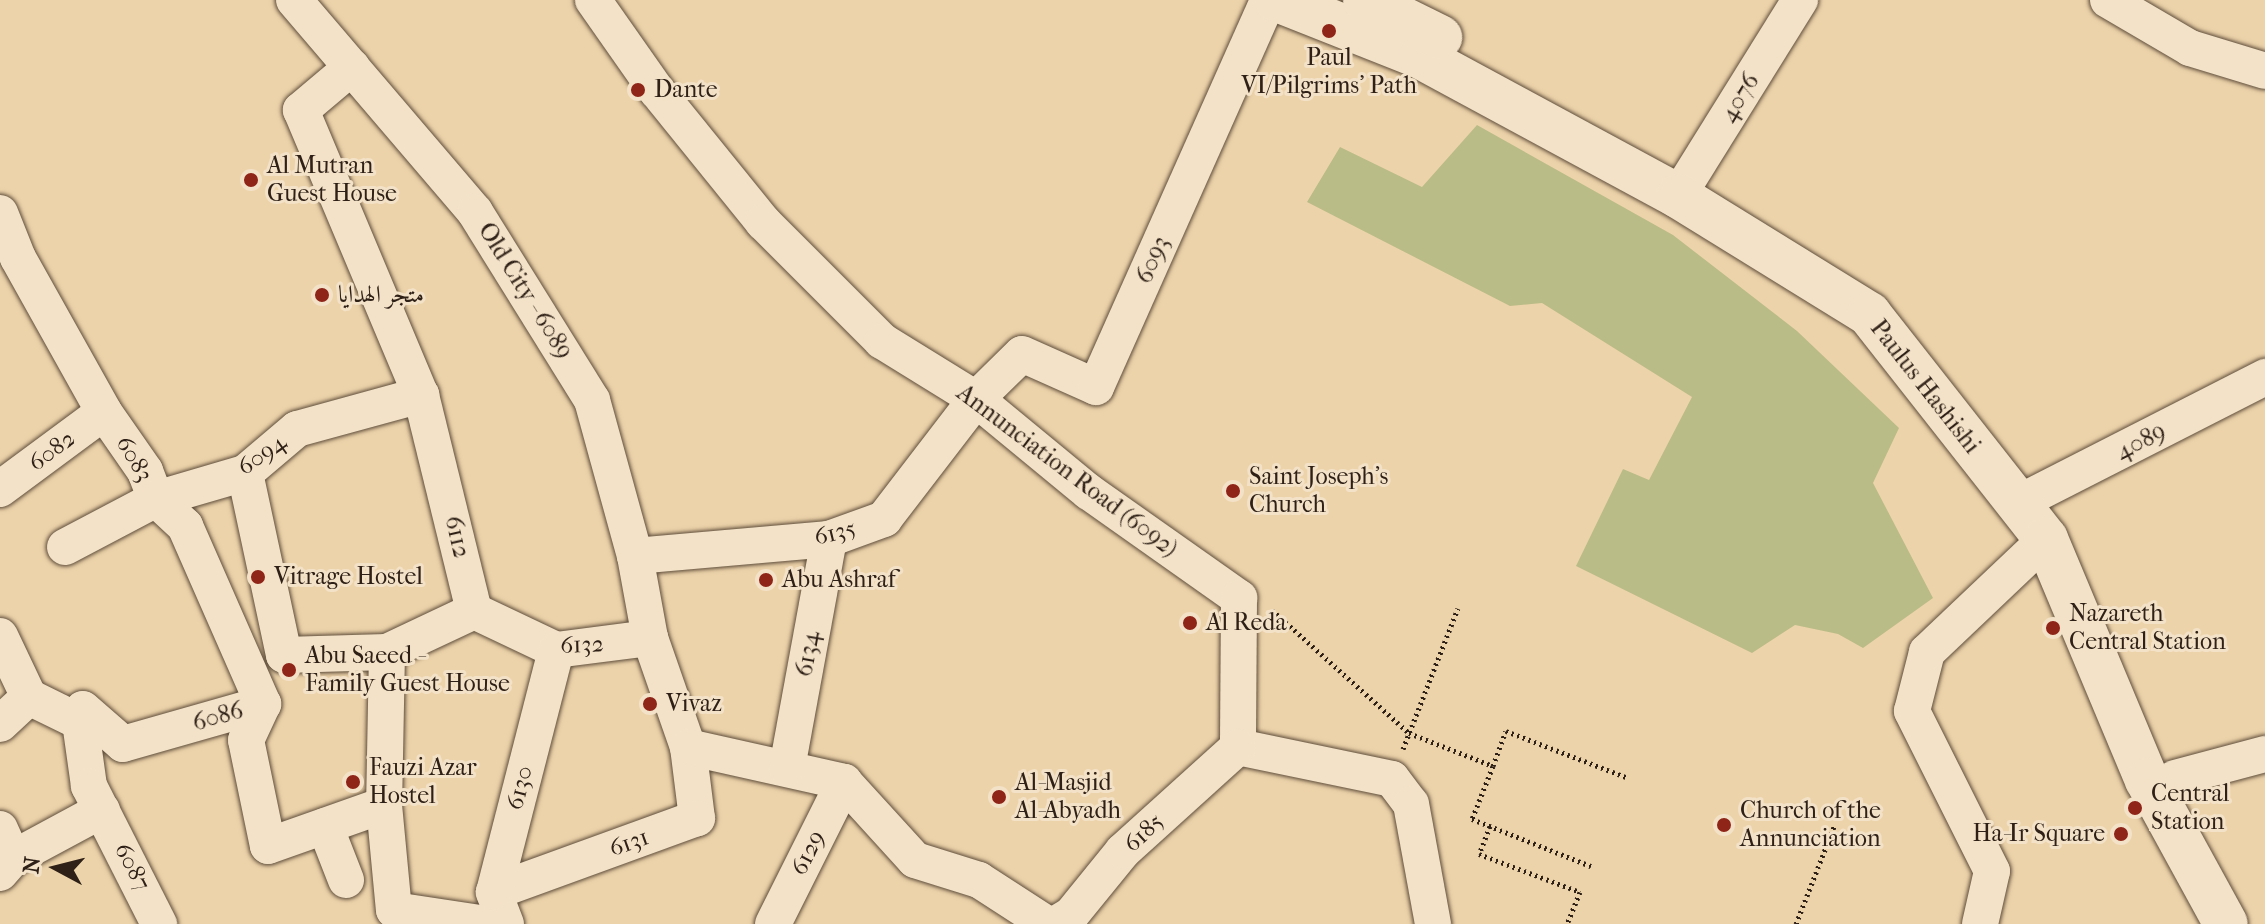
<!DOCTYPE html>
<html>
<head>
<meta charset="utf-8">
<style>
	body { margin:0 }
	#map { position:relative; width:2265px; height:924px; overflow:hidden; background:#edd3aa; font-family:"IM FELL French Canon",Amiri,serif }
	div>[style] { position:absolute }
	.green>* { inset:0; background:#babc87 }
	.path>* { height:5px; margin-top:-2.5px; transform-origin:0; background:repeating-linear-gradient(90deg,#2e2016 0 2px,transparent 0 6px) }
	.roads { filter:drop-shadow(0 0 2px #5e4d3b) drop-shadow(0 0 2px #5e4d3b) }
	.minor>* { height:36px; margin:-18px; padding:0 18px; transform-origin:18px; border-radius:18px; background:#f3e2c8 }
	.tertiary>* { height:44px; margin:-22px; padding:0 22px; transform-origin:22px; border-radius:22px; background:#f3e2c8 }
	.dots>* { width:22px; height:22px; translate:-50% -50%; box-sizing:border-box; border:4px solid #f3e2c8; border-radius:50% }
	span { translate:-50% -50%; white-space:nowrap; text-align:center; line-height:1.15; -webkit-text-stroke:6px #f3e2c8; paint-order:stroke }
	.poi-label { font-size:24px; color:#2e2016 }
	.left { translate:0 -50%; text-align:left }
	.right { translate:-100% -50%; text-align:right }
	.street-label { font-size:24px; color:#2e2016 }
	.north { position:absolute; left:16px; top:828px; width:80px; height:80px; -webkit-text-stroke:6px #f3e2c8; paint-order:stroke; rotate:277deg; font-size:22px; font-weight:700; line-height:32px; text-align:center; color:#2e2016 }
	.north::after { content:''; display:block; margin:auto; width:28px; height:36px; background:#2e2016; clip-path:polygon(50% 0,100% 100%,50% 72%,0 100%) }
</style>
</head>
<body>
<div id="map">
	<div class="green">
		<div style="clip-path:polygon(1477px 125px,1673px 235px,1797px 331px,1899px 428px,1873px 483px,1933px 598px,1863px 648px,1838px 634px,1795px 625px,1752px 653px,1576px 566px,1623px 469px,1649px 480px,1692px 397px,1542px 303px,1510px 306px,1307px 202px,1340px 147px,1422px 187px)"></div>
	</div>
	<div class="path">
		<div style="left:1272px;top:610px;width:184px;rotate:41.9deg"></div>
		<div style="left:1409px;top:733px;width:90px;rotate:21.4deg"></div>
		<div style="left:1493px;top:766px;width:57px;rotate:111.6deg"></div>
		<div style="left:1472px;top:819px;width:128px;rotate:21.6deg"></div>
		<div style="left:1403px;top:749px;width:151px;rotate:-68.7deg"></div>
		<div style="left:1493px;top:766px;width:37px;rotate:-70deg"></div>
		<div style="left:1506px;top:731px;width:129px;rotate:21deg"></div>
		<div style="left:1490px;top:826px;width:30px;rotate:111deg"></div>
		<div style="left:1479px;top:854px;width:108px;rotate:20.6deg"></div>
		<div style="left:1580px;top:892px;width:35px;rotate:112deg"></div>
		<div style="left:1796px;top:924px;width:107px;rotate:-68.7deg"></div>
	</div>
	<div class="roads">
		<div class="minor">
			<div style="left:294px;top:0;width:279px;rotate:49.5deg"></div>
			<div style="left:475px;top:212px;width:221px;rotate:58.1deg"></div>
			<div style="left:592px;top:400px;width:162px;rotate:74.6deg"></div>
			<div style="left:635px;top:556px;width:83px;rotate:79.6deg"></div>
			<div style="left:650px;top:638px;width:115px;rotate:70.8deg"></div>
			<div style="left:688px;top:747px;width:72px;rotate:82.8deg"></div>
			<div style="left:697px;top:818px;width:216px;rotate:160deg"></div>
			<div style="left:593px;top:0;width:111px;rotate:54.9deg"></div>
			<div style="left:657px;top:91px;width:169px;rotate:51deg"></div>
			<div style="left:763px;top:222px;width:168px;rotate:45deg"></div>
			<div style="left:882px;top:341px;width:110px;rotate:31.7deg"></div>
			<div style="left:976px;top:399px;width:146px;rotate:39.5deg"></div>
			<div style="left:1089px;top:492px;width:184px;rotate:35.2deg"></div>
			<div style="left:1239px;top:598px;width:149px;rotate:90.4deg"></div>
			<div style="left:1238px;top:747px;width:157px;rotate:11.7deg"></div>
			<div style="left:1392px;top:779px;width:31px;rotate:53deg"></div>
			<div style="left:1411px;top:804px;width:122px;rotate:79.6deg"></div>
			<div style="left:2108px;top:0;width:95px;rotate:30.3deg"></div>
			<div style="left:2190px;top:48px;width:78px;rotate:17deg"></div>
			<div style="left:352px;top:67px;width:67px;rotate:139.9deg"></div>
			<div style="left:301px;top:110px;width:309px;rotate:67.2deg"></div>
			<div style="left:421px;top:395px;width:222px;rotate:76.2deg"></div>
			<div style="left:1678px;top:196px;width:231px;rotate:-58.1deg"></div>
			<div style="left:0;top:213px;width:48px;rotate:68.2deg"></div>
			<div style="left:18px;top:258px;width:176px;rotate:60.8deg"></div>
			<div style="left:104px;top:412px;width:72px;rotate:55.2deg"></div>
			<div style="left:145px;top:471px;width:30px;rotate:69deg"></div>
			<div style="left:156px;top:499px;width:40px;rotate:43deg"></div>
			<div style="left:185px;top:526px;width:194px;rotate:66.3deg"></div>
			<div style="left:245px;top:473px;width:186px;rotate:77.9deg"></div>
			<div style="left:284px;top:655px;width:103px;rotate:-1.7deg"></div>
			<div style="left:387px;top:652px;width:96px;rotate:-25.2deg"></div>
			<div style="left:0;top:489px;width:129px;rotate:-36.5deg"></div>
			<div style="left:2016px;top:504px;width:280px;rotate:-27deg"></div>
			<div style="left:65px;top:547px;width:103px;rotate:-27.8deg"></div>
			<div style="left:156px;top:499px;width:93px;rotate:-16.3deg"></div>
			<div style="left:245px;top:473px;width:68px;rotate:-40.2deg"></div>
			<div style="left:297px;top:429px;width:129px;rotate:-15.3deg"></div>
			<div style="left:635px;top:556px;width:195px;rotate:-5deg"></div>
			<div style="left:829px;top:539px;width:59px;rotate:-20deg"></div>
			<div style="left:884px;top:519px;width:151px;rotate:-52.5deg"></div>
			<div style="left:976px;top:399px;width:64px;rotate:-44.4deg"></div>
			<div style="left:1022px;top:354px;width:81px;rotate:24deg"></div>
			<div style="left:1096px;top:387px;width:424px;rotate:-66deg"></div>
			<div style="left:474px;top:611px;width:91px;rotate:25.4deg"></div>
			<div style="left:556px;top:650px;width:95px;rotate:-7.3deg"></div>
			<div style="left:0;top:636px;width:68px;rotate:64.6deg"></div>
			<div style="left:387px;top:652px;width:153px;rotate:91.1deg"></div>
			<div style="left:384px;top:805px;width:105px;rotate:84.6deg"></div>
			<div style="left:29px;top:697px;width:57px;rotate:26.1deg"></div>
			<div style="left:80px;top:722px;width:13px;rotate:-77deg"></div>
			<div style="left:83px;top:709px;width:53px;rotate:41.2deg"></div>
			<div style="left:123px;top:744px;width:146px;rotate:-15.9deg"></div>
			<div style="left:263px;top:704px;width:40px;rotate:115deg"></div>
			<div style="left:246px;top:740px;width:108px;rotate:78.3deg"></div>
			<div style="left:268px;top:846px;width:123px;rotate:-19.5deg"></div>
			<div style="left:80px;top:722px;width:65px;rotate:82deg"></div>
			<div style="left:89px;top:786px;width:155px;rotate:63.1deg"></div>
			<div style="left:0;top:724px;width:40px;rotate:-43deg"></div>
			<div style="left:688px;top:747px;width:160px;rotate:12.6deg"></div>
			<div style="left:787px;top:768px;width:233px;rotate:-79.6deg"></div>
			<div style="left:2175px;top:778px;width:93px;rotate:-14.9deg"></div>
			<div style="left:844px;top:782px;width:105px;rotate:47.7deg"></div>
			<div style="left:915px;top:860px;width:67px;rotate:17.4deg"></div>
			<div style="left:979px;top:880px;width:81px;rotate:32.9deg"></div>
			<div style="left:325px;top:826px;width:58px;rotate:68.7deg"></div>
			<div style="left:0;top:829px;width:32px;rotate:66deg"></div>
			<div style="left:0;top:873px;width:20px;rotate:-49deg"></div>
			<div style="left:13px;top:858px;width:101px;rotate:-28.3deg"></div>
			<div style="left:394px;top:910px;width:92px;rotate:8.7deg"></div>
			<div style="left:506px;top:924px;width:34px;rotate:-111deg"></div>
			<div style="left:494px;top:892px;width:250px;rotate:-75.6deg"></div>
			<div style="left:773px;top:924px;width:159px;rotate:-63.4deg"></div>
			<div style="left:1056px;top:924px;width:17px;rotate:-31deg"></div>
			<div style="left:1071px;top:915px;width:82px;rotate:-50.9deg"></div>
			<div style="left:1123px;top:851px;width:155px;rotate:-42.1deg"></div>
			<div style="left:1980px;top:924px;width:54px;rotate:-77.2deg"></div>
			<div style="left:1992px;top:871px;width:179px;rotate:-116.6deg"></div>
			<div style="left:1912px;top:711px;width:61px;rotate:-75.7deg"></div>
			<div style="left:1927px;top:652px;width:164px;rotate:-43.5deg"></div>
		</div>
		<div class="tertiary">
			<div style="left:1277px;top:0;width:155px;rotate:21.6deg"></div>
			<div style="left:1421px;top:57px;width:292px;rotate:28.4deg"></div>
			<div style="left:1678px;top:196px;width:225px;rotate:31.7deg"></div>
			<div style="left:1869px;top:314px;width:286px;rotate:51.8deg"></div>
			<div style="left:2046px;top:539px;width:261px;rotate:67.3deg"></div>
			<div style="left:2147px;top:780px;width:164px;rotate:61.3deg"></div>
			<div style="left:1365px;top:0;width:84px;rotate:26.3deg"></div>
		</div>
	</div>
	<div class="dots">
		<div style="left:1329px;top:31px;background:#8f2418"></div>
		<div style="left:638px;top:90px;background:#8f2418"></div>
		<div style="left:251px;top:180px;background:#8f2418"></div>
		<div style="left:322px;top:295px;background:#8f2418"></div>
		<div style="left:1233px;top:491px;background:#8f2418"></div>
		<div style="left:258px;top:577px;background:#8f2418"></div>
		<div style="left:766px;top:580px;background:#8f2418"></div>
		<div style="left:1190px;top:623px;background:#8f2418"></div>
		<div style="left:2053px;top:628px;background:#8f2418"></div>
		<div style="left:289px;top:670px;background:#8f2418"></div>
		<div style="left:650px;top:704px;background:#8f2418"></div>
		<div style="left:353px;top:782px;background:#8f2418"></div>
		<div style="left:999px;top:797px;background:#8f2418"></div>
		<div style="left:2135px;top:808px;background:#8f2418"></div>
		<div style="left:1724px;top:825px;background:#8f2418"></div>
		<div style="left:2121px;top:834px;background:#8f2418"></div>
	</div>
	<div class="poi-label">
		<span style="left:1329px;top:72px">Paul<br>VI/Pilgrims' Path</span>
		<span class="left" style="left:654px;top:90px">Dante</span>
		<span class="left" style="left:267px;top:180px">Al Mutran<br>Guest House</span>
		<span class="left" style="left:338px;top:295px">متجر الهدايا</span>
		<span class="left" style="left:1249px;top:491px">Saint Joseph's<br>Church</span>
		<span class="left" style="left:274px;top:577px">Vitrage Hostel</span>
		<span class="left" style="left:782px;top:580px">Abu Ashraf</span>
		<span class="left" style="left:2069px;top:628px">Nazareth<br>Central Station</span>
		<span class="left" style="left:1206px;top:623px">Al Reda</span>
		<span class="left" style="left:305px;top:670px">Abu Saeed -<br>Family Guest House</span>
		<span class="left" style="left:666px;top:704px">Vivaz</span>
		<span class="left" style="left:369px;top:782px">Fauzi Azar<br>Hostel</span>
		<span class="left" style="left:1015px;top:797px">Al-Masjid<br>Al-Abyadh</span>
		<span class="left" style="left:2151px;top:808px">Central<br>Station</span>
		<span class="left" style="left:1740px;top:825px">Church of the<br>Annunciation</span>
		<span class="right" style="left:2105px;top:834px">Ha-Ir Square</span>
	</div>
	<div class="street-label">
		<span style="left:1740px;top:98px;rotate:-59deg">4076</span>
		<span style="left:1153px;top:260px;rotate:-66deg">6093</span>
		<span style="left:525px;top:291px;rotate:58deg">Old City - 6089</span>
		<span style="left:1925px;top:387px;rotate:52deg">Paulus Hashishi</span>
		<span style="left:2141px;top:442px;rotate:-27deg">4089</span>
		<span style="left:52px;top:451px;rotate:-37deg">6082</span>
		<span style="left:262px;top:455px;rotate:-35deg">6094</span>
		<span style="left:134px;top:459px;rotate:59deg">6083</span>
		<span style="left:1067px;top:471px;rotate:37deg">Annunciation Road (6092)</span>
		<span style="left:835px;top:533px;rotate:-14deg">6135</span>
		<span style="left:457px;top:537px;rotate:77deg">6112</span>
		<span style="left:582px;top:645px;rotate:-2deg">6132</span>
		<span style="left:808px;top:654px;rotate:-80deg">6134</span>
		<span style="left:218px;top:717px;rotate:-16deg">6086</span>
		<span style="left:520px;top:788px;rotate:-76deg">6130</span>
		<span style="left:1144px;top:833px;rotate:-43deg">6185</span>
		<span style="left:629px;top:843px;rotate:-20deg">6131</span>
		<span style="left:808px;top:853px;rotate:-63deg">6129</span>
		<span style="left:132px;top:867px;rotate:62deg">6087</span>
	</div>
	<div class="north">N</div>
</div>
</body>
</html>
